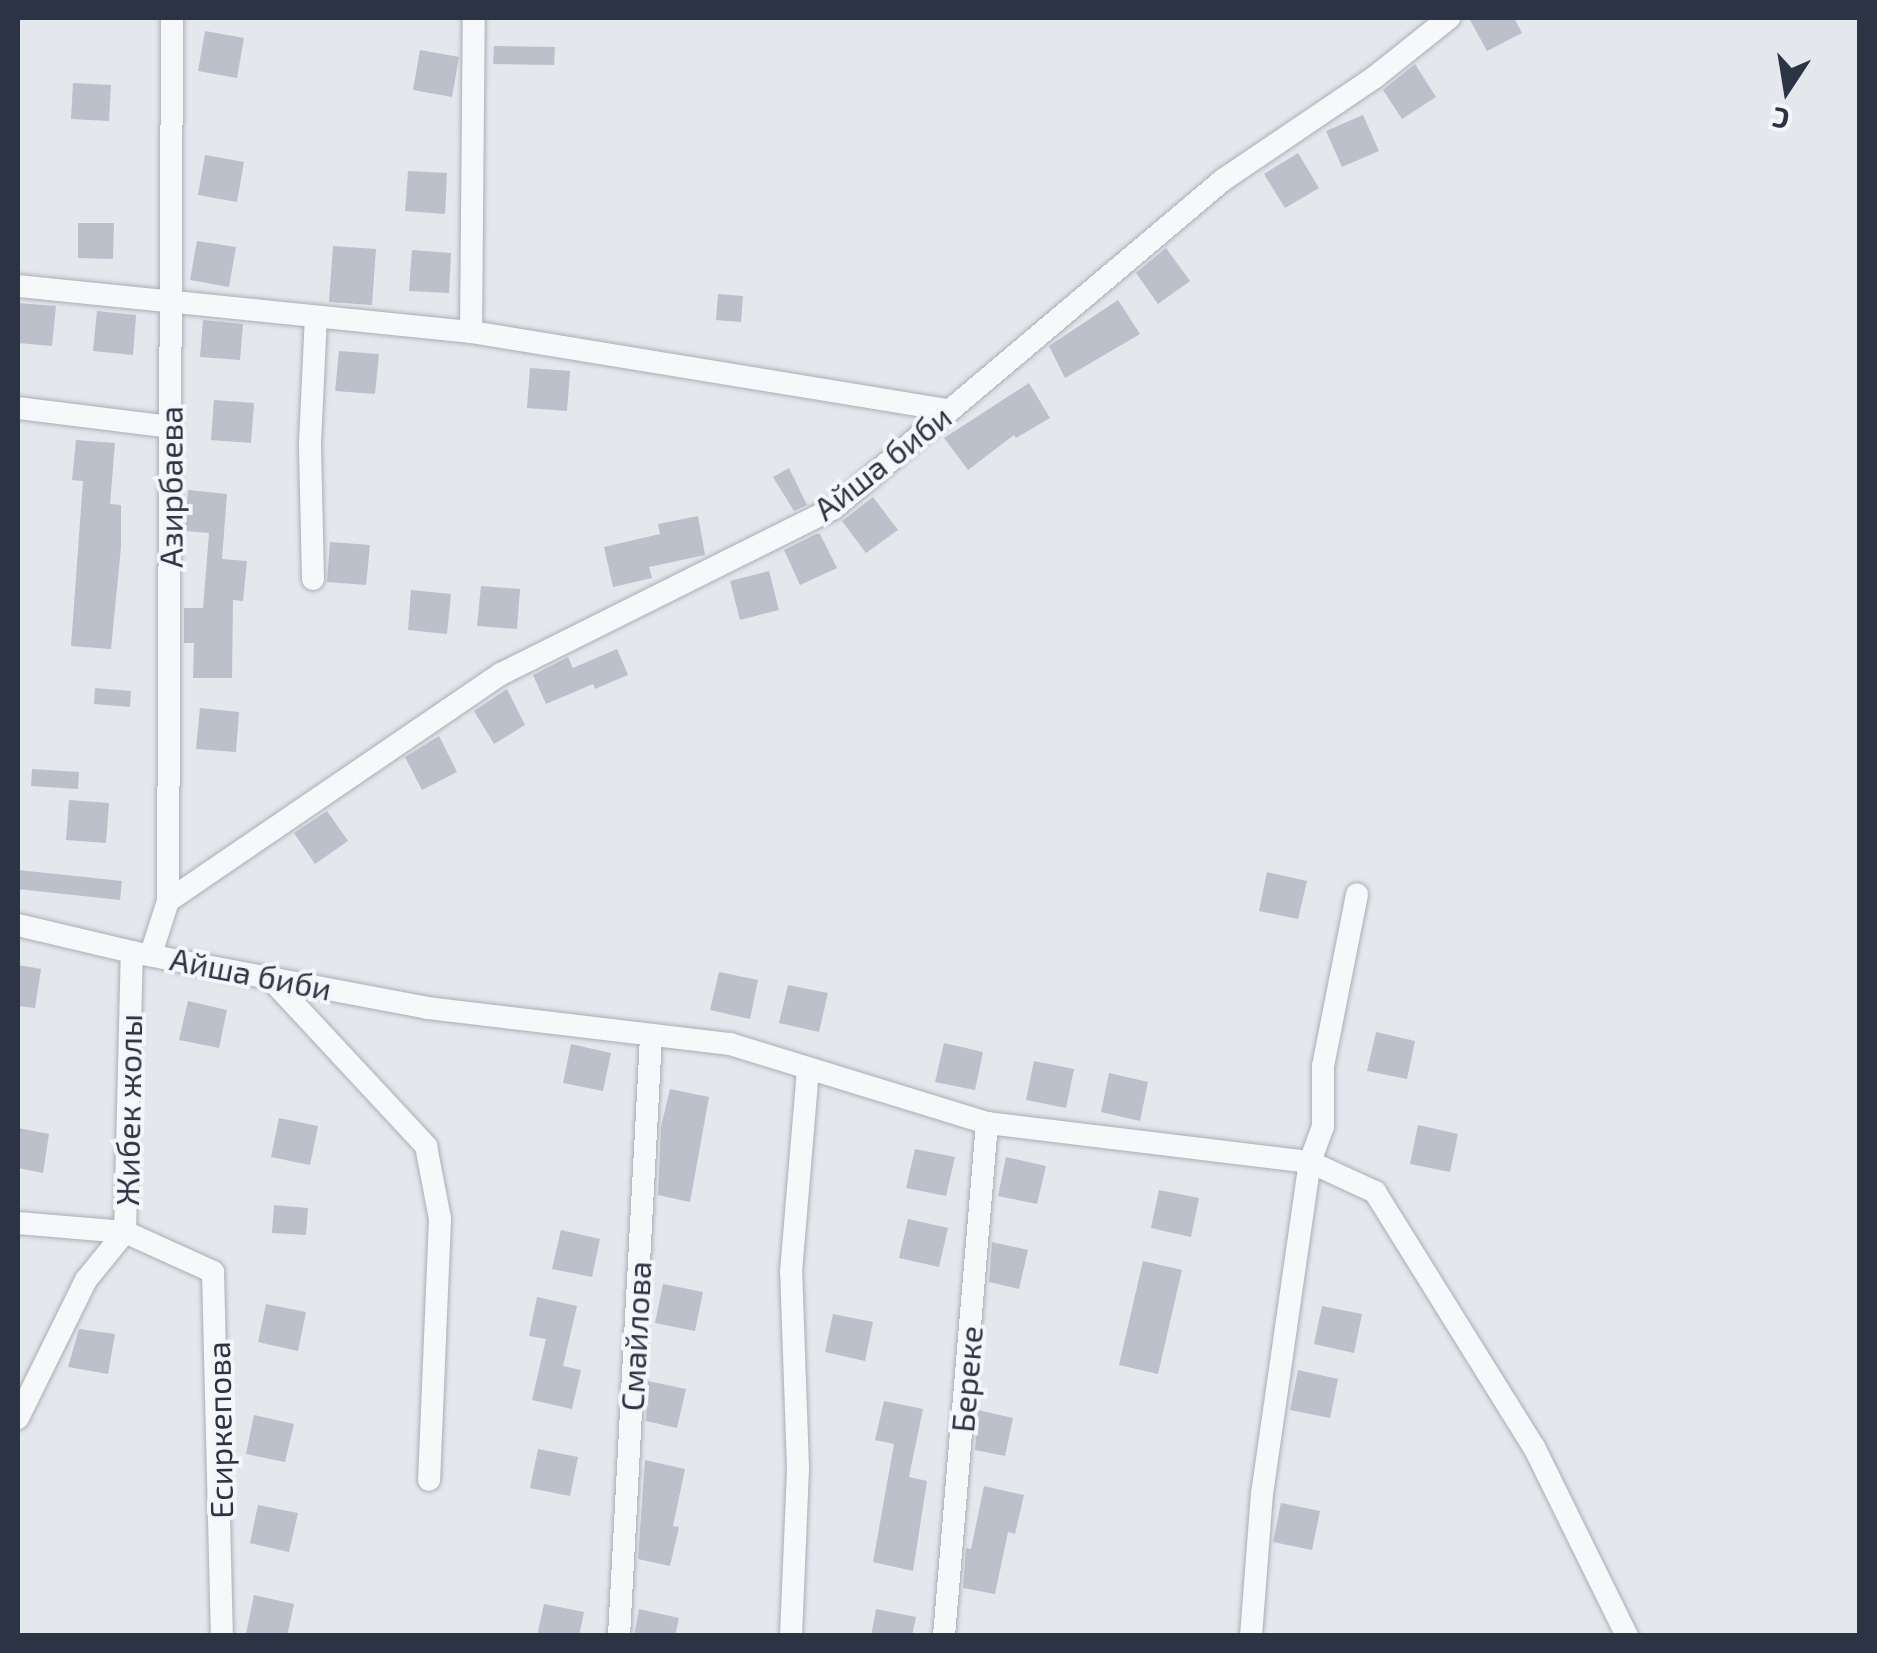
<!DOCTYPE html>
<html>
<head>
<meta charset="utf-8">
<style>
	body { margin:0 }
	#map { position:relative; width:1877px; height:1653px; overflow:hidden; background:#e4e7ec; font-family:"Exo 2",sans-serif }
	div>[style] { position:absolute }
	.building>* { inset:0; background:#bbc0ca }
	.roads { filter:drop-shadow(0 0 2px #a9aeb7) drop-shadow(0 0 2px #a9aeb7) }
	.minor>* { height:22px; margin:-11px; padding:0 11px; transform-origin:11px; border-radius:11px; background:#f7f8fa }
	span { translate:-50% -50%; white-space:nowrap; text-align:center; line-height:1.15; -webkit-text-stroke:8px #f4f6f9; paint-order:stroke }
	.street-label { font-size:32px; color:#2b3445 }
	.frame { position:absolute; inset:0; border:20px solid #2b3445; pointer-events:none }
	.north { position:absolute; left:1737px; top:40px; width:100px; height:100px; -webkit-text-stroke:8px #f4f6f9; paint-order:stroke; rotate:192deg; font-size:28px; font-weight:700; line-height:40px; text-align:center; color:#2b3445 }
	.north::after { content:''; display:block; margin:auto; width:35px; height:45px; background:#2b3445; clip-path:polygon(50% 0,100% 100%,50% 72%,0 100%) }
</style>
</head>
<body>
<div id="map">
	<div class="building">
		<div style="clip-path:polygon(1469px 18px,1514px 18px,1522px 33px,1487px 51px)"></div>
		<div style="clip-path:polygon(205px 31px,244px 38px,237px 78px,198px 71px)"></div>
		<div style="clip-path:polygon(494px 46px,555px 47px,554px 65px,493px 64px)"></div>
		<div style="clip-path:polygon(420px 50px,459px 57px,452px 97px,413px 90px)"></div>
		<div style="clip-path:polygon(1415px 64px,1436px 97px,1402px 119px,1383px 90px)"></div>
		<div style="clip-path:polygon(73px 83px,111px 85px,109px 121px,71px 119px)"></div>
		<div style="clip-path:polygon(1363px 115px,1379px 151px,1342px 167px,1326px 131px)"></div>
		<div style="clip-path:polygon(1298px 153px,1319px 188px,1285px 208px,1264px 174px)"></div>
		<div style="clip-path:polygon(205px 155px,244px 162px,237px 202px,198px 195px)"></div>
		<div style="clip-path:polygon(408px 171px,447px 173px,445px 214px,405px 211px)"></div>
		<div style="clip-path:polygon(78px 223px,114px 223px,113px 259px,78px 258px)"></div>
		<div style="clip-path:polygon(197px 241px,236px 247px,229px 287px,190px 280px)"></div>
		<div style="clip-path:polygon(333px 246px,376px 249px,372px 305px,329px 302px)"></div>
		<div style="clip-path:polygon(1166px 248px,1190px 281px,1158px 304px,1136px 273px)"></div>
		<div style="clip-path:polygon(412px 250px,451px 253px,449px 293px,409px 291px)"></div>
		<div style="clip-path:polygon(718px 294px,743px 296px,741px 322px,716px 320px)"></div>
		<div style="clip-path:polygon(1118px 300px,1140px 334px,1065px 378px,1049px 346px)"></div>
		<div style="clip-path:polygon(18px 303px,56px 306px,52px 346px,18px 343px)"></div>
		<div style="clip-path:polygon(97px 311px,136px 315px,133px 355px,93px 351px)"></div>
		<div style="clip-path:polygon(203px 320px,243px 324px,240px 360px,200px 357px)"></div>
		<div style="clip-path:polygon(339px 351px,379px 354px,375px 394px,335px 391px)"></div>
		<div style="clip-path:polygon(530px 368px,570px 371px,567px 411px,527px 408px)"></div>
		<div style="clip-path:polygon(1029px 383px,1050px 418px,1016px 438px,1014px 435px,968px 470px,944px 438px)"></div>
		<div style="clip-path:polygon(214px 400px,254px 403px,251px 443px,211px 440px)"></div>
		<div style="clip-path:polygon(76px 440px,115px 443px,110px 504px,121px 505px,121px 547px,111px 649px,71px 646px,83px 481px,72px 480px)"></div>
		<div style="clip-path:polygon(789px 468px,807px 505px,794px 511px,773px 477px)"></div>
		<div style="clip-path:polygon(188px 490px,227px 494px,222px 559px,247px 561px,243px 601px,233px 600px,232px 678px,193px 678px,194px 643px,184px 643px,184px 608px,203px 608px,209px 533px,185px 531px)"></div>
		<div style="clip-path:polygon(873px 497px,898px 530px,866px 553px,842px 521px)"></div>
		<div style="clip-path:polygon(698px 516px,705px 555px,649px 567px,652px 578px,613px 587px,604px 547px,660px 534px,658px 524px)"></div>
		<div style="clip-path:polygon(816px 534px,820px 534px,837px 568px,800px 585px,784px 550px)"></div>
		<div style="clip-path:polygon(330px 542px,370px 545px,366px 585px,327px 582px)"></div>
		<div style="clip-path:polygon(769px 571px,779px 610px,740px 620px,730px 581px)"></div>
		<div style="clip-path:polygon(481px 586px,520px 589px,517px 629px,477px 626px)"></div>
		<div style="clip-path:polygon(411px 590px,451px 594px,447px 634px,408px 630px)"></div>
		<div style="clip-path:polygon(617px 649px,628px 675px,595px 689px,593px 684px,546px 704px,533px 675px,568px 657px,573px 668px)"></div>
		<div style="clip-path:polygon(95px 688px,131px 691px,130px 707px,94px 704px)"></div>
		<div style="clip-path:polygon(507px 689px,525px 725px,494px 744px,474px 711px)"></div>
		<div style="clip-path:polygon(200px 708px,239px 712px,236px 752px,196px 749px)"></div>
		<div style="clip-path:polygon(439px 736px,457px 772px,422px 790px,405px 757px)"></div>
		<div style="clip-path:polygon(32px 769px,79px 772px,78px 789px,31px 786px)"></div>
		<div style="clip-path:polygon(69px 800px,109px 803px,106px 843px,66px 840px)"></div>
		<div style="clip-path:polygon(327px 811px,348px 841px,315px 864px,294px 833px)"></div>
		<div style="clip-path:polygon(18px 870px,122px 881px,120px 900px,18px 889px)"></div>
		<div style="clip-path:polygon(1267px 872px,1307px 881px,1298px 919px,1259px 911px)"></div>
		<div style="clip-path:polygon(18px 965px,41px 969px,35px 1008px,18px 1006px)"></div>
		<div style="clip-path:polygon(719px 972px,758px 980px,750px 1019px,710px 1010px)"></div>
		<div style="clip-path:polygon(788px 985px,828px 993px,819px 1032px,779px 1023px)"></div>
		<div style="clip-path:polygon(188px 1001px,227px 1010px,219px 1048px,179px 1040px)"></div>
		<div style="clip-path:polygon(1376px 1032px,1415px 1041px,1407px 1079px,1367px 1071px)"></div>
		<div style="clip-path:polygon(944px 1043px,983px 1052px,975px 1090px,935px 1082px)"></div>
		<div style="clip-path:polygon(571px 1044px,611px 1053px,603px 1091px,563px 1083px)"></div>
		<div style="clip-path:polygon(1034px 1061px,1074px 1069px,1066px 1108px,1026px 1100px)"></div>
		<div style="clip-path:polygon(1109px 1073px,1148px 1082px,1140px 1121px,1101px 1112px)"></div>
		<div style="clip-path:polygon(670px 1089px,709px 1097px,690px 1202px,658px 1195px,661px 1127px)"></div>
		<div style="clip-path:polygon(279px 1118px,318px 1126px,310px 1165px,271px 1157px)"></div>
		<div style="clip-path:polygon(1418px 1125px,1458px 1134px,1450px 1172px,1410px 1164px)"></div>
		<div style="clip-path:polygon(18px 1128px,49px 1134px,43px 1173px,18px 1168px)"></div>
		<div style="clip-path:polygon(915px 1149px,955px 1157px,946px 1196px,906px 1188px)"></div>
		<div style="clip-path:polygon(1006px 1157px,1046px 1166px,1037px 1204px,998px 1196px)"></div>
		<div style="clip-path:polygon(1159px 1190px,1199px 1198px,1191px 1237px,1151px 1228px)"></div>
		<div style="clip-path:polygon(274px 1205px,308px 1208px,306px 1235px,272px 1233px)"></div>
		<div style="clip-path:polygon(908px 1219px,948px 1228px,939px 1267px,899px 1258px)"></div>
		<div style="clip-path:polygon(561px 1230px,600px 1239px,592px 1277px,552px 1269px)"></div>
		<div style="clip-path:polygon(992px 1242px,1028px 1250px,1019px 1289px,989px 1282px)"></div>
		<div style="clip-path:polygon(1143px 1261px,1182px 1270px,1158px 1374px,1119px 1365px)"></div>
		<div style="clip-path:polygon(663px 1284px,703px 1292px,695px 1331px,655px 1323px)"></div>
		<div style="clip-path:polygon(537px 1297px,577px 1306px,563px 1366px,581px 1370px,572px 1409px,532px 1400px,546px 1339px,529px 1336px)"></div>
		<div style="clip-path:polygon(266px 1304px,306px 1312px,298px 1351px,258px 1342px)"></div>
		<div style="clip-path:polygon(1322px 1306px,1362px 1314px,1354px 1353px,1314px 1344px)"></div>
		<div style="clip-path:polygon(833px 1314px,873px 1322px,865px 1361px,825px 1352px)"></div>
		<div style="clip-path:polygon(79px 1329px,115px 1334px,108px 1374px,68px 1367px)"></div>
		<div style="clip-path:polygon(1298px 1370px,1338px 1379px,1330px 1418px,1290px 1410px)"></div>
		<div style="clip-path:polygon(648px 1381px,686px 1389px,677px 1428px,646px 1421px)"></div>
		<div style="clip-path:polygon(884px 1401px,923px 1409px,909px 1477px,927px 1481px,913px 1571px,873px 1562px,894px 1444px,875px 1440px)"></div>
		<div style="clip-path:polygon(978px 1410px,1013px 1418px,1005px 1456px,975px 1450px)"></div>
		<div style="clip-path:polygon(254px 1415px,294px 1424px,285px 1462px,246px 1454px)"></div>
		<div style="clip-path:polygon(538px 1449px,578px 1457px,570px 1496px,530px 1488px)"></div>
		<div style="clip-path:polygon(645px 1460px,685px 1469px,673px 1526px,679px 1527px,670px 1566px,638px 1559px)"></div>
		<div style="clip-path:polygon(984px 1486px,1024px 1495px,1015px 1534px,1008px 1532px,995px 1594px,963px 1588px,966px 1548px,971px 1549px)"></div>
		<div style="clip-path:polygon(1281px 1503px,1320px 1511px,1312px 1550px,1273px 1542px)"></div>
		<div style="clip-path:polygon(258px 1505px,298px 1513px,289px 1552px,250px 1543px)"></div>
		<div style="clip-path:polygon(254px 1595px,294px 1604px,287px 1636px,246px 1634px)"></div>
		<div style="clip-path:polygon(544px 1604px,584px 1612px,579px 1636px,537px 1636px)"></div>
		<div style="clip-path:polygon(639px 1609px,679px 1618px,675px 1636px,634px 1636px)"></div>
		<div style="clip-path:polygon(876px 1609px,916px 1617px,912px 1636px,871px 1636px)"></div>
	</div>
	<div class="roads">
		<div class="minor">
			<div style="left:18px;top:286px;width:455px;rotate:5.8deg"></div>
			<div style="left:471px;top:332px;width:484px;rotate:9.3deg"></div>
			<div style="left:471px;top:332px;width:314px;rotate:-89.5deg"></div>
			<div style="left:18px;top:408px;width:154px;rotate:7.1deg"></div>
			<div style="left:313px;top:579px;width:136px;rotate:-91.3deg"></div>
			<div style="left:310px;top:443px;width:125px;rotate:-87.3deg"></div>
			<div style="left:168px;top:901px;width:403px;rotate:-34.3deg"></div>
			<div style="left:501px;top:674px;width:372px;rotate:-26.5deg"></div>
			<div style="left:834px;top:508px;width:509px;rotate:-40.14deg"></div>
			<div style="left:1223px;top:180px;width:184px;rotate:-34.1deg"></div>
			<div style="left:1375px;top:77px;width:95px;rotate:-38.6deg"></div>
			<div style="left:18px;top:925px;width:117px;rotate:13.3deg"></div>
			<div style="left:132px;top:952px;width:300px;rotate:10.7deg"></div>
			<div style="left:427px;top:1008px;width:305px;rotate:6.8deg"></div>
			<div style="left:730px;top:1044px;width:269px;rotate:17.1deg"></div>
			<div style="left:987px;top:1123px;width:325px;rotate:6.9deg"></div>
			<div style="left:1310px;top:1162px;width:72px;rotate:24.8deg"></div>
			<div style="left:1375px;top:1192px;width:301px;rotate:58.1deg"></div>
			<div style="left:1534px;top:1447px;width:211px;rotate:63.8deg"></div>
			<div style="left:151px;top:954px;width:56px;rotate:-72.2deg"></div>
			<div style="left:168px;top:901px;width:883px;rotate:-89.74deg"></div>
			<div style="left:269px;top:977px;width:231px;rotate:47.1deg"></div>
			<div style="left:426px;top:1146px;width:74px;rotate:79.1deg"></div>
			<div style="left:440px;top:1219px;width:261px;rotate:92.4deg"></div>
			<div style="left:18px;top:1223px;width:107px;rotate:4.8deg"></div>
			<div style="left:125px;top:1232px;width:97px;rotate:24.4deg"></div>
			<div style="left:213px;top:1272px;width:364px;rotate:88.6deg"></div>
			<div style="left:18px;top:1418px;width:154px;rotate:-63.8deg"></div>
			<div style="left:86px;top:1280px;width:62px;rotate:-50.9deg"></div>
			<div style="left:125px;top:1232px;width:280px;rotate:-88.6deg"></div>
			<div style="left:619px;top:1636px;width:600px;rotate:-86.94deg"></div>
			<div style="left:791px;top:1636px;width:168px;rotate:-87.6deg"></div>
			<div style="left:798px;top:1468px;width:196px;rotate:-92deg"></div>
			<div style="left:791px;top:1272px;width:204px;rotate:-85.2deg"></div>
			<div style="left:944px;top:1636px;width:515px;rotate:-85.21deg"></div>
			<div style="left:1251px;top:1636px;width:142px;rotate:-85.6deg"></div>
			<div style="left:1262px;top:1494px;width:335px;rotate:-81.8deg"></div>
			<div style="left:1310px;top:1162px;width:37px;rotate:-70deg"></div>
			<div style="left:1323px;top:1127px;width:61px;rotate:-90deg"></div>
			<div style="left:1323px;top:1066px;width:175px;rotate:-78.8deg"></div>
		</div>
	</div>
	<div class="street-label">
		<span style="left:882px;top:462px;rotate:-38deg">Айша биби</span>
		<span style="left:170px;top:487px;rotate:-90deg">Азирбаева</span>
		<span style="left:251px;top:973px;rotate:11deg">Айша биби</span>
		<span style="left:128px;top:1110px;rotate:-89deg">Жибек жолы</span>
		<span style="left:635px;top:1336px;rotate:-87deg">Смайлова</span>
		<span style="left:966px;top:1379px;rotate:-85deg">Береке</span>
		<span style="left:219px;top:1430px;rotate:-91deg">Есиркепова</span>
	</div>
	<div class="frame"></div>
	<div class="north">С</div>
</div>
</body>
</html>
